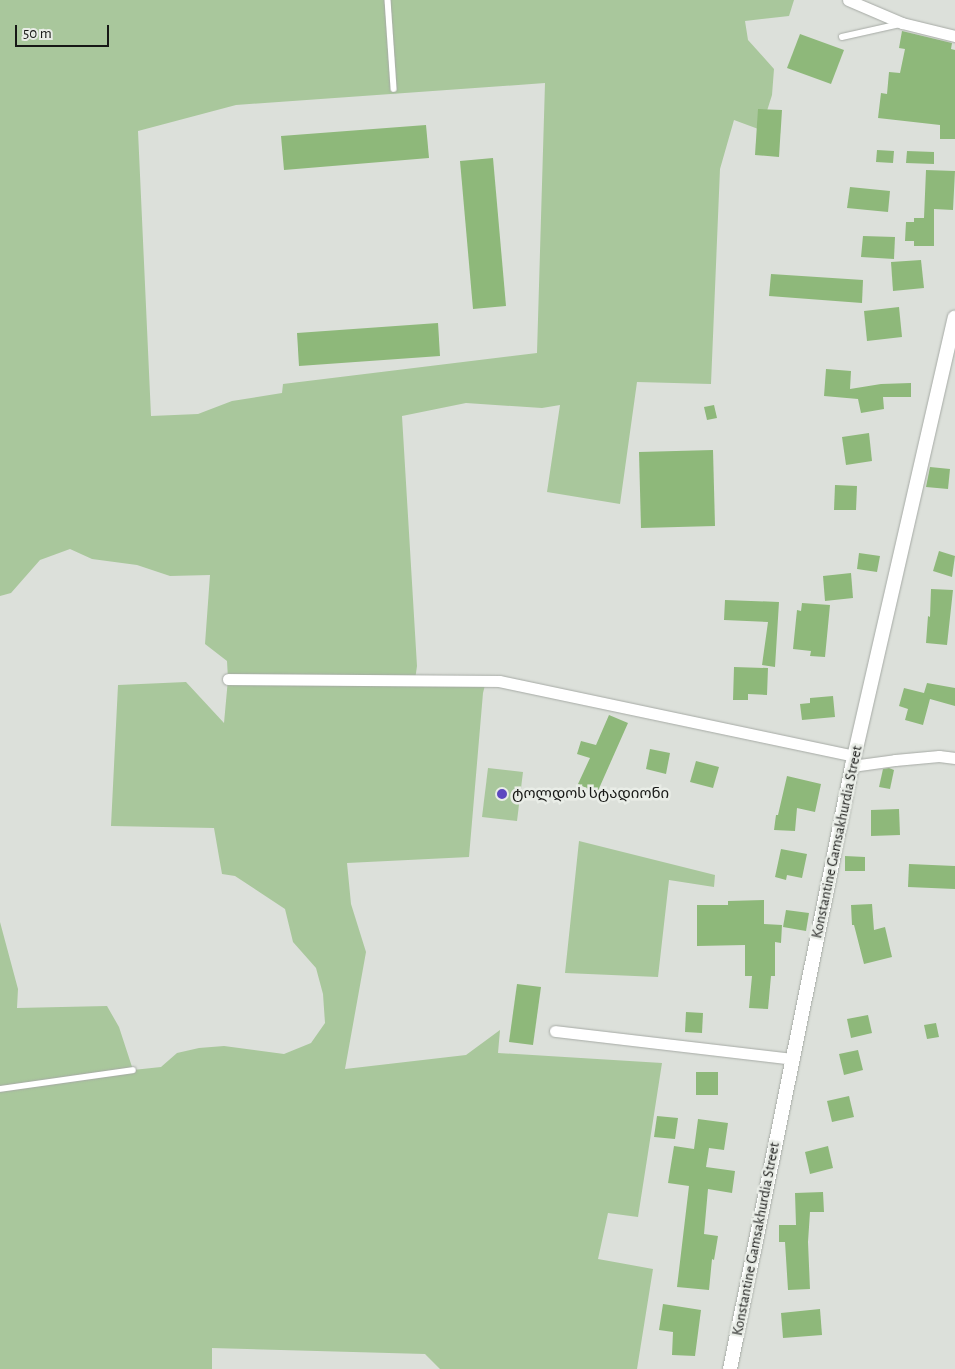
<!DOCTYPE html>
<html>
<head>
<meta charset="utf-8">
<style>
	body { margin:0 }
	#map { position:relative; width:955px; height:1369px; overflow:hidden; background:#dce0da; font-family:"Alegreya Sans","Noto Sans Georgian",sans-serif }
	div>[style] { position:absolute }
	.green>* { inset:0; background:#a9c79c }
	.building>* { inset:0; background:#8eb87a }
	.roads { filter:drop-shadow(0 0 1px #a6aaa5) drop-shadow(0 0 1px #a6aaa5) }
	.service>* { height:5.5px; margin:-2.75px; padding:0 2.75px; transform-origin:2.75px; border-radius:2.75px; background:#fff }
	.minor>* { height:11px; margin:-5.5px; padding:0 5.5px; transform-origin:5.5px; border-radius:5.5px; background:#fff }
	.tertiary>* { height:14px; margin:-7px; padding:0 7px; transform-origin:7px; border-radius:7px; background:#fff }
	.dots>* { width:14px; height:14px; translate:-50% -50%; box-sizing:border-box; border:2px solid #e9ede7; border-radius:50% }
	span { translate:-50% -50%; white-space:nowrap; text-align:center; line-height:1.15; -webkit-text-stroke:5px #e9ede7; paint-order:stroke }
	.poi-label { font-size:15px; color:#171816 }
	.left { translate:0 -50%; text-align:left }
	.street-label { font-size:15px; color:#171816 }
	.scale { position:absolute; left:15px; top:25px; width:94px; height:22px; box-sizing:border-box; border:2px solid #171816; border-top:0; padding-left:6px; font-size:15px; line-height:18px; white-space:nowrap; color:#171816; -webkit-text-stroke:4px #e9ede7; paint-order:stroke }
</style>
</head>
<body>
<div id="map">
	<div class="green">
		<div style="clip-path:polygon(evenodd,0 0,794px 0,789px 16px,745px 21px,748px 40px,774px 69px,772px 95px,761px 130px,734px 120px,720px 169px,711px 384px,637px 382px,620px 504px,547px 492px,560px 405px,542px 408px,466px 403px,402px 416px,417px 666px,415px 680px,486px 681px,483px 693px,469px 857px,347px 863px,351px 904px,366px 952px,345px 1069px,466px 1055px,500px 1030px,498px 1053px,662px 1063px,638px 1217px,608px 1213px,598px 1259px,653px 1269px,637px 1369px,440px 1369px,425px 1354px,212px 1348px,212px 1369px,0 1369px,0 922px,18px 989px,17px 1008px,107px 1006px,119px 1027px,133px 1070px,161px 1067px,177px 1053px,199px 1048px,224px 1046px,284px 1054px,311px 1043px,325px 1023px,323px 994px,316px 968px,293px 942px,285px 909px,235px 876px,222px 874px,214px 828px,111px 826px,118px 685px,186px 682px,224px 723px,228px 679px,227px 661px,205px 644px,210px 575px,170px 576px,137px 565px,92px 559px,70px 549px,40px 560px,11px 593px,0 596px,0 0,545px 83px,537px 353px,283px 384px,282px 393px,232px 401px,198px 414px,151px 416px,138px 131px,236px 105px,545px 83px)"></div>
		<div style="clip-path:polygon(488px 768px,523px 772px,517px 821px,482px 817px)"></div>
		<div style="clip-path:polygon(579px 841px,715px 875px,714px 887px,669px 880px,658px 977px,565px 973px)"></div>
	</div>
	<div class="building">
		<div style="clip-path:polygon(902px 31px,952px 43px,951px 49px,955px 50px,955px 139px,940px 139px,940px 125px,878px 118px,881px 93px,887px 94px,889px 72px,900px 73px,905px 49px,899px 48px)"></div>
		<div style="clip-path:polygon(800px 34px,844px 50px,831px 84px,787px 68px)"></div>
		<div style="clip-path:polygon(758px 109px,782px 110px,779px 157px,755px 155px)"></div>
		<div style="clip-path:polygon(426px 125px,429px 158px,284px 170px,281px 136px)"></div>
		<div style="clip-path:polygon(877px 150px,894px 151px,893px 163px,876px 162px)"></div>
		<div style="clip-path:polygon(907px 151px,934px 152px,934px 164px,906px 163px)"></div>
		<div style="clip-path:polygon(493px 158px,506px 306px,473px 309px,460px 161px)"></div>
		<div style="clip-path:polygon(926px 170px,955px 171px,953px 210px,934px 209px,934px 246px,914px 246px,914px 241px,905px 241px,906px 222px,914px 222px,914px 218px,924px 218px)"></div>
		<div style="clip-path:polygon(850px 187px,890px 191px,888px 212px,847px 208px)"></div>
		<div style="clip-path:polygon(863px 236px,895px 237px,894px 259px,861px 257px)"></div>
		<div style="clip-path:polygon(921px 260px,924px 288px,893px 291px,891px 262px)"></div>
		<div style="clip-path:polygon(771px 274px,863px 280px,862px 303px,769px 296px)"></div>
		<div style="clip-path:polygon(899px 307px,902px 337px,867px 341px,864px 311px)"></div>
		<div style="clip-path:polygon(438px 323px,440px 356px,299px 366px,297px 333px)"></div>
		<div style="clip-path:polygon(826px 369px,851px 371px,850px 389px,881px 384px,911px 383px,911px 397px,883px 397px,884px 409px,861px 413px,858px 399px,824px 396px)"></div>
		<div style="clip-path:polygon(714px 405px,717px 418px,707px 420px,704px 407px)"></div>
		<div style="clip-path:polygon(869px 433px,872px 461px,846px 465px,842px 437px)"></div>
		<div style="clip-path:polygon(713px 450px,715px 526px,641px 528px,639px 452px)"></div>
		<div style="clip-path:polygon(930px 467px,950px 469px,948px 489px,926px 487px)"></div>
		<div style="clip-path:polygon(835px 485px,857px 486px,856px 510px,834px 510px)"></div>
		<div style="clip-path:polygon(939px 551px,955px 556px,952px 577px,933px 571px)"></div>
		<div style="clip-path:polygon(859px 553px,880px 556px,877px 572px,857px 569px)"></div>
		<div style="clip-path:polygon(851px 573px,853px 598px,825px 601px,823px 576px)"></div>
		<div style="clip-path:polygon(931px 589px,953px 590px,947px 645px,926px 643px,928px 616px,930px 617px)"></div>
		<div style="clip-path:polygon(725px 600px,779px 602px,775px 667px,762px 665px,768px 622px,724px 620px)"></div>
		<div style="clip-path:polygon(802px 603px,830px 605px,825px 657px,810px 656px,811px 651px,793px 649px,797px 610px,801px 611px)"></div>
		<div style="clip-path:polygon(734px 667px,768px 668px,767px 695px,748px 694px,748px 700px,733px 700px)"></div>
		<div style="clip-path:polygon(927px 683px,955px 688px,955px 706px,930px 699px,923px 725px,905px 720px,908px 709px,899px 706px,904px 688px,924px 693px)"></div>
		<div style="clip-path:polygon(833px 696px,835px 717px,802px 720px,800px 704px,810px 703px,810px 698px)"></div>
		<div style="clip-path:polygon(609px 715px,628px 723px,597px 793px,578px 784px,590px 758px,577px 754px,581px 741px,596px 745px)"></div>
		<div style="clip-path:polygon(650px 749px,670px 753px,666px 774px,646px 769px)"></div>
		<div style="clip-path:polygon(696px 761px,719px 767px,713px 788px,690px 782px)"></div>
		<div style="clip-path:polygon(889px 768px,894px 770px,890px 789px,879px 787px,883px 769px)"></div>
		<div style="clip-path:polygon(787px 776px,821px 784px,815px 812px,797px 808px,795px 831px,774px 830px,776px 815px,778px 815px)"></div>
		<div style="clip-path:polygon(899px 809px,900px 835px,871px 836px,871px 810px)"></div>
		<div style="clip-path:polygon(781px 849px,807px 854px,802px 878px,787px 875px,786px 880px,775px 877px)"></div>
		<div style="clip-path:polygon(845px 856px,865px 857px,865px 871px,845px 871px)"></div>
		<div style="clip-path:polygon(909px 864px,955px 866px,955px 889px,908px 887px)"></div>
		<div style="clip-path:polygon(764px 900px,764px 924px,782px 925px,781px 943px,775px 942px,775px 976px,771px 976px,768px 1009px,749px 1008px,752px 976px,745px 976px,745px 945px,697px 946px,697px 905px,728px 905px,728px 901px)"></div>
		<div style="clip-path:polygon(872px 904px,874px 930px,885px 927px,892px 957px,864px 964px,854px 925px,852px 925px,851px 905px)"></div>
		<div style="clip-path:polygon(786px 910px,809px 913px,806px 931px,783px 927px)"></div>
		<div style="clip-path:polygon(517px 984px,541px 987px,533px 1045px,509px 1042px)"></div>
		<div style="clip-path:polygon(686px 1012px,703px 1013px,702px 1033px,685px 1032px)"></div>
		<div style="clip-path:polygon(868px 1015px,872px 1033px,851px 1038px,847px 1019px)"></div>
		<div style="clip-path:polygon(936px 1023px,939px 1037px,927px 1039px,924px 1025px)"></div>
		<div style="clip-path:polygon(858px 1050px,863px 1070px,844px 1075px,839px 1054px)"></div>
		<div style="clip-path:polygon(696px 1072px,718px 1072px,718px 1095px,696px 1095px)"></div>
		<div style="clip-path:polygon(849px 1096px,854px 1117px,832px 1122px,827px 1101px)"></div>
		<div style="clip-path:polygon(657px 1116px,678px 1118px,675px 1139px,654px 1137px)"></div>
		<div style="clip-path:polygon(698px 1119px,728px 1123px,724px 1150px,709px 1148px,706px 1167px,735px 1171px,732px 1193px,708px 1189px,704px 1234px,718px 1236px,714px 1260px,712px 1259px,709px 1290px,677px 1287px,689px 1186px,668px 1183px,674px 1146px,694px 1149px)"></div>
		<div style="clip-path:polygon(828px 1146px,833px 1168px,810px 1174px,805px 1152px)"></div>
		<div style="clip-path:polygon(823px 1192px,824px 1212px,810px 1212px,808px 1242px,810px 1289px,788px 1290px,785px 1242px,779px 1242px,779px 1225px,796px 1225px,795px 1193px)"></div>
		<div style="clip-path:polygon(663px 1304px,701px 1310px,695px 1356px,672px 1355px,673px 1332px,659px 1330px)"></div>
		<div style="clip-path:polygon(820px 1309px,822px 1335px,783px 1338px,781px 1313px)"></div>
	</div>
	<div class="roads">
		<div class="service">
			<div style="left:388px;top:0;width:89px;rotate:86.1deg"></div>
			<div style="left:842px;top:37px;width:59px;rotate:-12.6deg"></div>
			<div style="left:0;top:1089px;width:134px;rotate:-8.1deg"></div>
		</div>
		<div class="minor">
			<div style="left:848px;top:0;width:59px;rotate:23.1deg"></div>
			<div style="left:902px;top:23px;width:55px;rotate:13.8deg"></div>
			<div style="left:228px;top:679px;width:271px;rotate:0.4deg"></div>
			<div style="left:499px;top:681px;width:363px;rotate:11.9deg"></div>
			<div style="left:852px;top:766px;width:43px;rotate:-7.9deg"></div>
			<div style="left:895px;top:760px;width:44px;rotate:-5.2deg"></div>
			<div style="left:939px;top:756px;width:16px;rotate:7deg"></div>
			<div style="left:555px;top:1031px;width:240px;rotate:6.7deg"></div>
		</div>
		<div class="tertiary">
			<div style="left:730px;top:1369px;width:615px;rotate:-78.56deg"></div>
			<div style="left:852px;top:766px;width:460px;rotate:-77.1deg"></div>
		</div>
	</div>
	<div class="dots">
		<div style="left:502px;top:794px;background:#5d48c0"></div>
	</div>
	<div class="poi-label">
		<span class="left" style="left:512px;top:794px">ტოლდოს სტადიონი</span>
	</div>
	<div class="street-label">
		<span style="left:837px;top:842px;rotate:-78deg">Konstantine Gamsakhurdia Street</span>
		<span style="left:756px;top:1239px;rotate:-79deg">Konstantine Gamsakhurdia Street</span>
	</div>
	<div class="scale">50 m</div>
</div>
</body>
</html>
